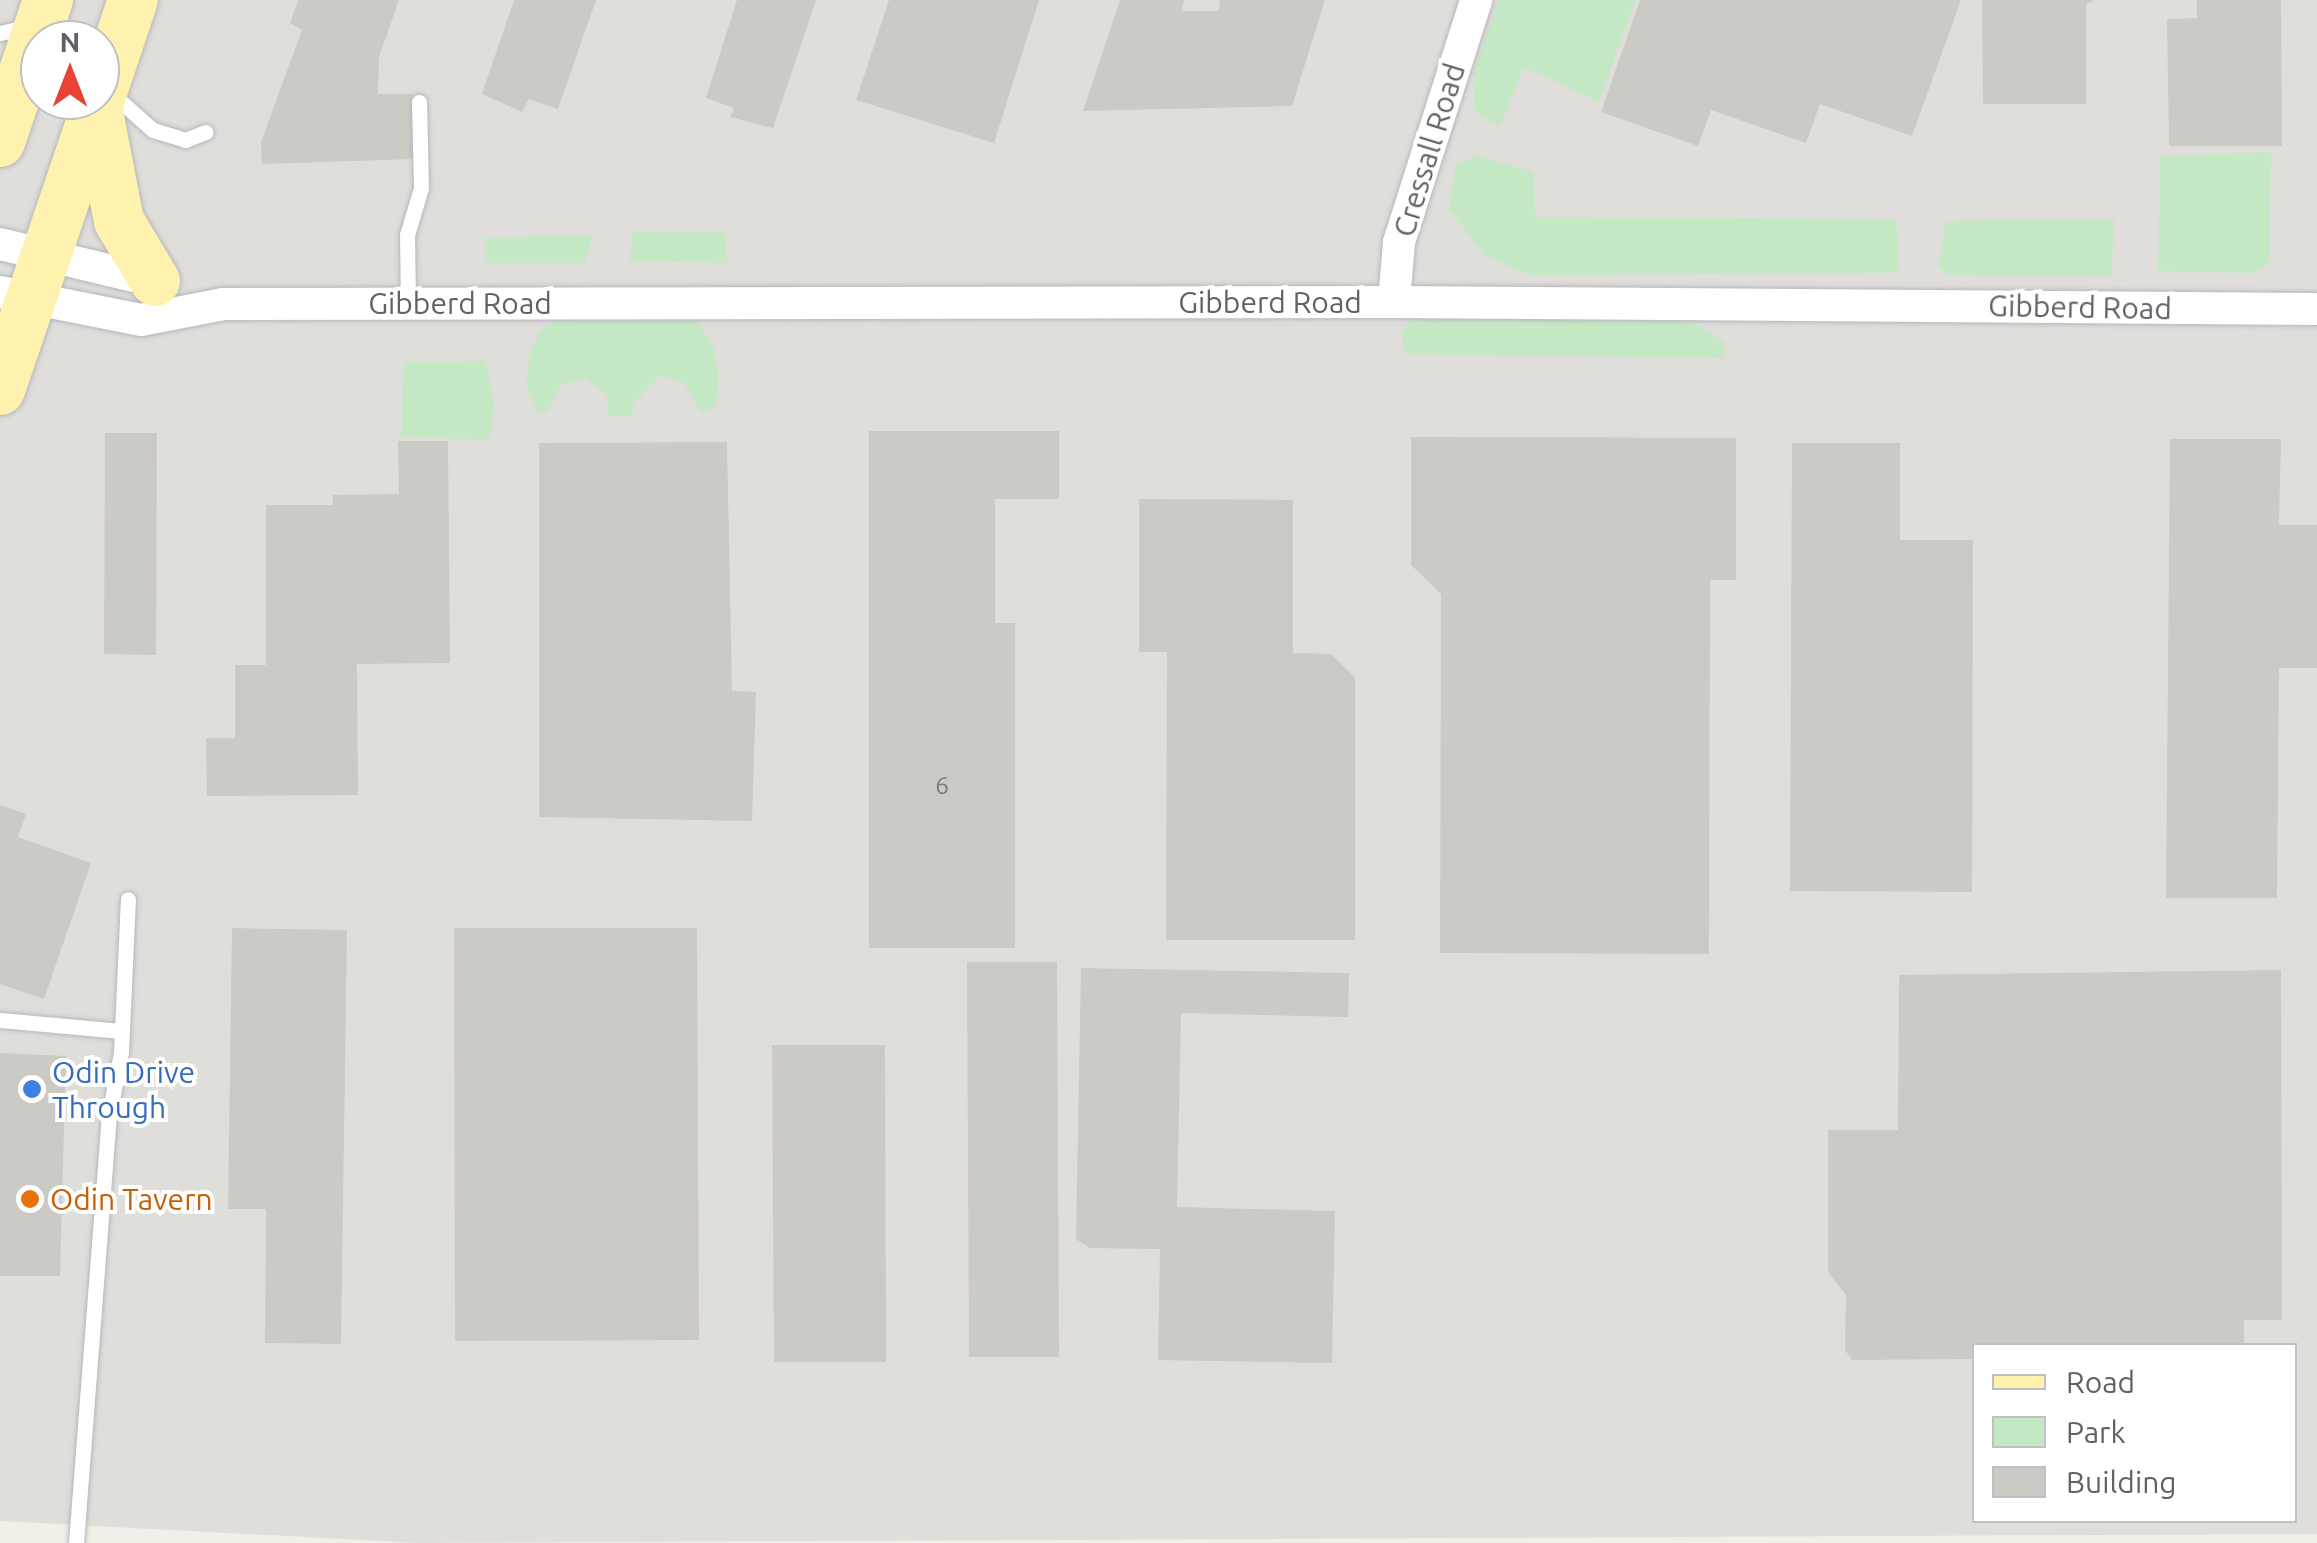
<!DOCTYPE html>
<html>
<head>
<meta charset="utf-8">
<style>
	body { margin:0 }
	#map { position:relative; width:2317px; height:1543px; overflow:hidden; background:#f1efe8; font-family:Ubuntu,sans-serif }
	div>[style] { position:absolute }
	.industrial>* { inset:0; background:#e0deda }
	.green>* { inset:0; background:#c5e8c5 }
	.building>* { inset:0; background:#cccac5 }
	.roads { filter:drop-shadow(0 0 2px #b5b8bc) drop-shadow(0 0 2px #b5b8bc) }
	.lane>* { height:15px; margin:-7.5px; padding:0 7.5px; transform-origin:7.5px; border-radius:7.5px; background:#fff }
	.street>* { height:32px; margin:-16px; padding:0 16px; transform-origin:16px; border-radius:16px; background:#fff }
	.primary>* { height:50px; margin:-25px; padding:0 25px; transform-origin:25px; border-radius:25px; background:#fff2af }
	.dots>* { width:28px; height:28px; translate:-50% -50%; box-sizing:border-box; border:5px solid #fff; border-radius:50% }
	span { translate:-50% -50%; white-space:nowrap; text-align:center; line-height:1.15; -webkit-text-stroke:8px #fff; paint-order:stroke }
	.number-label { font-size:25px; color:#7a7d7f }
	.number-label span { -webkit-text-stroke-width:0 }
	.street-label { font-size:30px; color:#5f6368 }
	.shop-label { font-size:30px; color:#366cbe }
	.left { translate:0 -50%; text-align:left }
	.food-label { font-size:30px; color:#c56008 }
	.legend { position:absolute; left:1972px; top:1343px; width:325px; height:180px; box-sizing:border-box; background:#fff; border:2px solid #bfc1c3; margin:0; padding:12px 18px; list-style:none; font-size:30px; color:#5f6368 }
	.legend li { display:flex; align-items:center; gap:20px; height:50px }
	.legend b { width:50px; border:2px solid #bfc1c3 }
	.north { position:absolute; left:20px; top:20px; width:100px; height:100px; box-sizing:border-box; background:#fff; border:2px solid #bfc1c3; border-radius:50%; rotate:0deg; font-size:28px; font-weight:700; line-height:40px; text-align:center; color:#5f6368 }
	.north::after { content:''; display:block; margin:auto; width:35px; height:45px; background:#ea4335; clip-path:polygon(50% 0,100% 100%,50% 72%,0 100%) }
</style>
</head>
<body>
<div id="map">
	<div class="industrial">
		<div style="clip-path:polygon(evenodd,0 0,2317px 0,2317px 1534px,418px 1543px,0 1521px,0 0,40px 40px,100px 40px,100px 100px,40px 100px,40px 40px,0 0,1974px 1346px,2294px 1346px,2294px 1520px,1974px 1520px,1974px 1346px)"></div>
	</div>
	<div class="green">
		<div style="clip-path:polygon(1499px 0,1635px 0,1599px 102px,1524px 67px,1500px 126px,1481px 116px,1473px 108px,1474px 71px)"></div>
		<div style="clip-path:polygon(2271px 152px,2269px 263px,2253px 273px,2158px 271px,2160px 156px)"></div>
		<div style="clip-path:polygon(1477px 156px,1534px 172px,1535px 217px,1896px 219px,1899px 267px,1892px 273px,1530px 275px,1484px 255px,1449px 209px,1456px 164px)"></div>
		<div style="clip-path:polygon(2114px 219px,2112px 276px,1949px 275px,1939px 267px,1945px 221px)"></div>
		<div style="clip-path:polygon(632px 231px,724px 232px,727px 263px,630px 261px)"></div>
		<div style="clip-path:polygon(593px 235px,585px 263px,485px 263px,485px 238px)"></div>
		<div style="clip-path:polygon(1412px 318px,1691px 321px,1724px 342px,1725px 358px,1404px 354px,1402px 333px)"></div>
		<div style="clip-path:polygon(554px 321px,696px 321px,712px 342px,719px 379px,715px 407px,701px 413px,684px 383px,661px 375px,634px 403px,632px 417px,608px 415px,607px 395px,584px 378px,561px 385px,546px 414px,537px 411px,526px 386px,529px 356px,539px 332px)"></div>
		<div style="clip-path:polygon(486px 361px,494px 403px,490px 440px,401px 437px,404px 362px)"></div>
	</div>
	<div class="building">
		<div style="clip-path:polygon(298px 0,399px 0,379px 57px,378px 94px,412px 94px,413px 159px,262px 164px,261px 142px,302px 30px,290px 23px)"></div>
		<div style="clip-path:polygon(514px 0,596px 0,558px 109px,529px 99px,522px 112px,482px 94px)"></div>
		<div style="clip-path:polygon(737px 0,816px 0,773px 128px,730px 117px,734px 108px,706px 98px)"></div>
		<div style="clip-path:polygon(889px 0,1039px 0,994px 143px,856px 100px)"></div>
		<div style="clip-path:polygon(1120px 0,1184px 0,1182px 11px,1219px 11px,1220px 0,1325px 0,1292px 106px,1083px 111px)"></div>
		<div style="clip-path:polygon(1640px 0,1961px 0,1912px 136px,1820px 104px,1806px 143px,1711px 110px,1698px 146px,1601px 112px)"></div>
		<div style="clip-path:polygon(1982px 0,2094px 0,2086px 5px,2086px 104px,1983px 104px)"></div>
		<div style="clip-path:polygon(2197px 0,2281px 0,2282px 146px,2169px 146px,2167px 19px,2197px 18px)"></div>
		<div style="clip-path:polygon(869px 431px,1059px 431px,1059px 499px,995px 499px,995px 623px,1015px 623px,1015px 948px,869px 948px)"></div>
		<div style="clip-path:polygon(105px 433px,157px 433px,156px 655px,104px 654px)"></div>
		<div style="clip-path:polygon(1411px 437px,1736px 438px,1736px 580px,1710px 580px,1709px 954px,1440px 953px,1441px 594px,1411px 565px)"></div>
		<div style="clip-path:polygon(2170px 439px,2281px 439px,2279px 525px,2317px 525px,2317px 668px,2279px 668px,2277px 898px,2166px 898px)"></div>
		<div style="clip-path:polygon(398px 441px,448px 441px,450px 663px,357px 664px,358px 795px,207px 796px,206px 738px,235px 738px,235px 665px,266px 665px,266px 505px,333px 505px,333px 495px,399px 494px)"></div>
		<div style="clip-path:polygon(727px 442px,732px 691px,756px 692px,752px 821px,539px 817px,539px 443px)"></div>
		<div style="clip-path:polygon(1792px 443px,1900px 443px,1900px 540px,1973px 540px,1972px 892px,1790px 891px)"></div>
		<div style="clip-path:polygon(1139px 499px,1293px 500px,1293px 653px,1331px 654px,1355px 677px,1355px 940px,1166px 940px,1167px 652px,1139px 652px)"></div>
		<div style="clip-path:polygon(0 805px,26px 814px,18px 837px,91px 863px,44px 999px,0 984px)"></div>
		<div style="clip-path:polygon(232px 928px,347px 930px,341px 1344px,265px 1343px,266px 1209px,228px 1209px)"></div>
		<div style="clip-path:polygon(454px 928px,697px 928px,699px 1340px,455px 1341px)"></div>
		<div style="clip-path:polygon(967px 962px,1057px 962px,1059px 1357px,969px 1357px)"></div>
		<div style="clip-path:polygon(1081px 968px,1349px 973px,1348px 1017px,1181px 1013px,1177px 1207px,1335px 1211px,1332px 1363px,1158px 1360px,1160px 1249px,1090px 1248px,1076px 1239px)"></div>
		<div style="clip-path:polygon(2281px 970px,2282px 1320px,2244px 1320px,2244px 1346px,1974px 1346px,1974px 1359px,1852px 1360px,1845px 1350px,1846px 1295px,1828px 1272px,1828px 1130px,1898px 1130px,1899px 975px)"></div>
		<div style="clip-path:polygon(772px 1045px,885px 1045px,886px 1362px,774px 1362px)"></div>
		<div style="clip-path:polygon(0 1053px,66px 1056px,60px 1276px,0 1276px)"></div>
	</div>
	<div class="roads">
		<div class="lane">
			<div style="left:0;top:33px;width:31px;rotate:-13deg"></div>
			<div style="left:110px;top:92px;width:57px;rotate:41.5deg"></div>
			<div style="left:153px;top:130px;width:34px;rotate:17deg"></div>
			<div style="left:185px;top:140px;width:22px;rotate:-21deg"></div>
			<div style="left:408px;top:304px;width:69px;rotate:-90.8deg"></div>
			<div style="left:407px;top:235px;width:49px;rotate:-73.4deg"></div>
			<div style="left:421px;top:188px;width:86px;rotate:-91.3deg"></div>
			<div style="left:0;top:1020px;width:122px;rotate:5.2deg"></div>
			<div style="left:76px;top:1543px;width:429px;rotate:-85.6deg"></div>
			<div style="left:109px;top:1115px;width:64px;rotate:-79.2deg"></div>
			<div style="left:121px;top:1052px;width:153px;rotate:-87.4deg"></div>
		</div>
		<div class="street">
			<div style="left:0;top:244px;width:167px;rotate:13.5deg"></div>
			<div style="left:0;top:292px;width:144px;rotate:11.2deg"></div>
			<div style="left:141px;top:320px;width:84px;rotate:-11deg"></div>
			<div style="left:223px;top:304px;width:1171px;rotate:-0.1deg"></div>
			<div style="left:1394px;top:302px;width:923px;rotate:0.43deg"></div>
			<div style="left:1394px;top:302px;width:60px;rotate:-85.2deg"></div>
			<div style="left:1399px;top:242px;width:254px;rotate:-72.3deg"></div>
		</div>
		<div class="primary">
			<div style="left:100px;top:98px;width:103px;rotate:-71.4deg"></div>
			<div style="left:98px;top:112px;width:111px;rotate:79.1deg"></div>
			<div style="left:119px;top:221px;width:70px;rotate:59deg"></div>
			<div style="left:0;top:142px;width:150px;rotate:-71.3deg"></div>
			<div style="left:0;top:390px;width:306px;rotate:-71.2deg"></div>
		</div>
	</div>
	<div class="dots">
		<div style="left:32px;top:1089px;background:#3f7fe0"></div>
		<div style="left:30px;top:1199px;background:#e8710a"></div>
	</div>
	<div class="number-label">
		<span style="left:942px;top:785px">6</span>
	</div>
	<div class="street-label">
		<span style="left:1429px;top:150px;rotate:-73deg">Cressall Road</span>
		<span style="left:1270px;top:302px">Gibberd Road</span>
		<span style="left:460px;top:303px">Gibberd Road</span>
		<span style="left:2080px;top:307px;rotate:1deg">Gibberd Road</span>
	</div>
	<div class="shop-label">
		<span class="left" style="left:52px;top:1089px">Odin Drive<br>Through</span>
	</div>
	<div class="food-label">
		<span class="left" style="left:50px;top:1199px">Odin Tavern</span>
	</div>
	<ul class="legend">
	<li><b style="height:12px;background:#fff2af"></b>Road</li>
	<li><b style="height:28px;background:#c5e8c5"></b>Park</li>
	<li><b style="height:28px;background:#cccac5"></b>Building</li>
	</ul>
	<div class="north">N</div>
</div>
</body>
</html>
